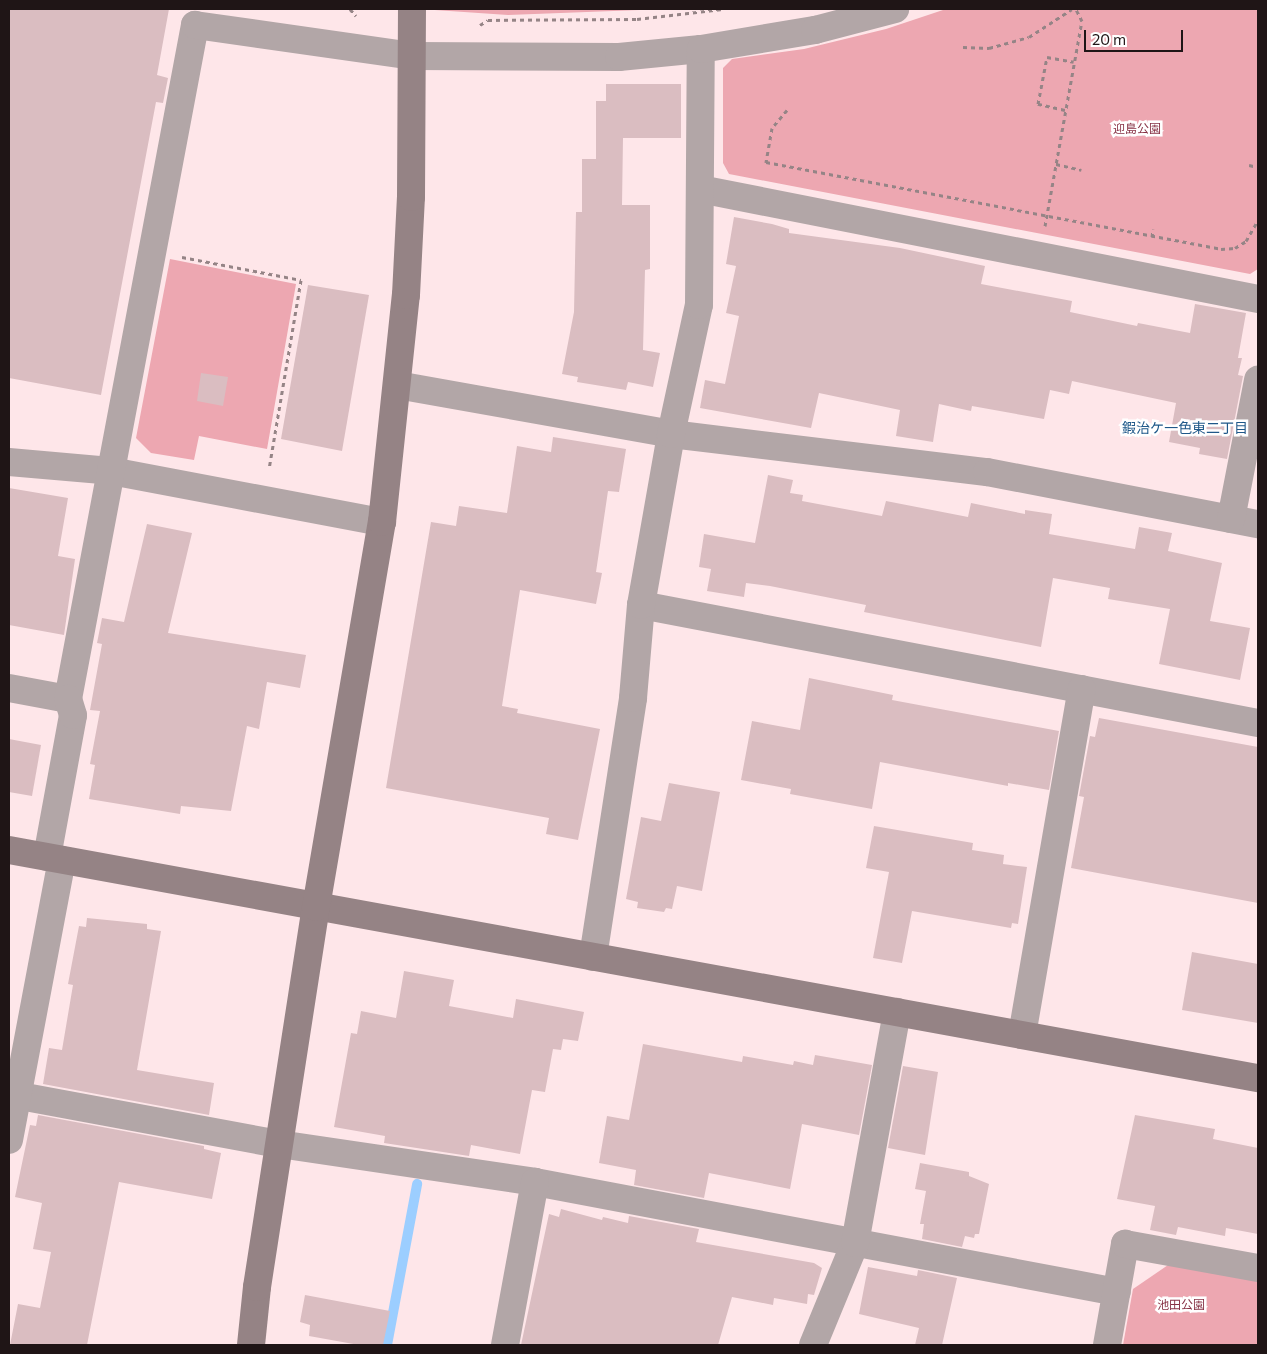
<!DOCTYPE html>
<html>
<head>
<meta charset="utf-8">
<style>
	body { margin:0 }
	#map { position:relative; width:1267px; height:1354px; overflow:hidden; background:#fee6e9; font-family:Commissioner,"Noto Sans JP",sans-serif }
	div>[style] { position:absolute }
	.green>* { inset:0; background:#eda7b1 }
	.stream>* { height:10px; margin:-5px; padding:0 5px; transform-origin:5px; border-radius:5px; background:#9cceff }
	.building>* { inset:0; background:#dabdc1 }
	.path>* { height:3px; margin-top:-1.5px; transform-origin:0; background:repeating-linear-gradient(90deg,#958486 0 4px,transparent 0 8px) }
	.street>* { height:28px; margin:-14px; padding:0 14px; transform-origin:14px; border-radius:14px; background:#b2a6a7 }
	.secondary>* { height:28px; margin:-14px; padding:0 14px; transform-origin:14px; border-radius:14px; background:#958385 }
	span { translate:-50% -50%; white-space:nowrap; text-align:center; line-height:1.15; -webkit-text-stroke:5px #fff; paint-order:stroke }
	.park-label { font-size:12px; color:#873245 }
	.neighbourhood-label { font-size:14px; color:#1f5889 }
	.frame { position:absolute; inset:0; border:10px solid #1f1516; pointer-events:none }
	.scale { position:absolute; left:1084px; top:30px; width:99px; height:22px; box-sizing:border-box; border:2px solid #1f1516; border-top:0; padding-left:6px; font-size:15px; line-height:18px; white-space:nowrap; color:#1f1516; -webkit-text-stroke:4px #fff; paint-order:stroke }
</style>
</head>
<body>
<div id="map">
	<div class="green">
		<div style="clip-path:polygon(420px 9px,666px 9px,508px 15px)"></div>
		<div style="clip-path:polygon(946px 9px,1258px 9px,1258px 269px,1250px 274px,729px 174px,723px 163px,723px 68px,732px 59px,804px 49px,886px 29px)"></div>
		<div style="clip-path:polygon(170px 259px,296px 284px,267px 449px,199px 436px,194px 460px,151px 453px,136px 438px)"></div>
		<div style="clip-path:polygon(1171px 1263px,1258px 1278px,1258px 1345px,1123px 1345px,1133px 1289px)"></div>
	</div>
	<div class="stream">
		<div style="left:387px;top:1345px;width:164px;rotate:-79.4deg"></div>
	</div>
	<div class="building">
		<div style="clip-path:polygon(9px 9px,169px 9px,157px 75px,168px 78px,163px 103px,156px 102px,101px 395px,9px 378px)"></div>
		<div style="clip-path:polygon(606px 84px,681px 84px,681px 138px,623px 138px,622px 205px,650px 205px,650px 269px,645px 270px,643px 350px,660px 353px,653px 387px,628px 382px,626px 390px,577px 382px,578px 377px,562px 374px,574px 312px,576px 212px,582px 212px,582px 159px,596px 159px,596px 101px,606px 101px)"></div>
		<div style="clip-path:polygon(734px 217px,772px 224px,789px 229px,789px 233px,900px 248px,985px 266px,981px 284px,1072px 301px,1070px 312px,1137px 326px,1138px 323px,1190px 333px,1195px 304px,1246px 313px,1238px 358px,1242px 358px,1238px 375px,1243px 376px,1227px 459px,1199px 454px,1200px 448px,1169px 442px,1176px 403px,1072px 381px,1069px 394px,1050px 390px,1044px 419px,972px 406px,971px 411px,939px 404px,933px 442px,896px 436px,900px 410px,819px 393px,811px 428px,700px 408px,705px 380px,725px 384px,739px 316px,726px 313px,736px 266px,726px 264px)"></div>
		<div style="clip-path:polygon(308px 285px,369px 295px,342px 451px,281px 439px)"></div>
		<div style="clip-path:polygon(201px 373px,228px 377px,223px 406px,197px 401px)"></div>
		<div style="clip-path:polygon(553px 437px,626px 449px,619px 492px,608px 491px,596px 572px,602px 573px,596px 604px,520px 590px,502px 706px,518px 709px,517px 713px,600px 729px,578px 840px,546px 834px,549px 818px,386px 788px,431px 522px,456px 526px,459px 506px,507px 513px,517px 446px,551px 452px)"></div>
		<div style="clip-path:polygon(768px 475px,793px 480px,790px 493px,803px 495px,802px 501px,882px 516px,886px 501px,968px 517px,971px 503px,1025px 514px,1025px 510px,1052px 514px,1049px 534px,1135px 549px,1139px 527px,1172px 533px,1168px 551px,1222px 563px,1210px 621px,1250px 628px,1240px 680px,1159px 664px,1170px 609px,1108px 599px,1110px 588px,1053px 578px,1041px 647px,864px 612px,866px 605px,770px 586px,746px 583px,744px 597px,707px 591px,711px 569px,699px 567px,704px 534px,755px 543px)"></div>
		<div style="clip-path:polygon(9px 488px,68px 498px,58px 556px,75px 559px,64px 635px,9px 625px)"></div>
		<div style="clip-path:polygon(147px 524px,192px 533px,168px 633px,306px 655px,300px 688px,267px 682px,259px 729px,247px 726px,231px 811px,181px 806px,180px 814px,89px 799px,95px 765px,90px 764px,100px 711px,90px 710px,102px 644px,97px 643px,102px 618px,124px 622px)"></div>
		<div style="clip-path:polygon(809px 678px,893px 695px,892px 700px,1059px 731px,1049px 790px,1008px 783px,1008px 786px,880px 762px,872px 809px,790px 794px,791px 789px,741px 780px,752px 721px,800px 730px)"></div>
		<div style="clip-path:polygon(1099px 718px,1258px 747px,1258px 903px,1071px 868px,1084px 797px,1079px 796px,1090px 736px,1095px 737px)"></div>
		<div style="clip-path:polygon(9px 739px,41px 745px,32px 796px,9px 792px)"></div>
		<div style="clip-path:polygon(669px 783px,720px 792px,702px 891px,677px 886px,672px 909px,666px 908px,664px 912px,637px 908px,638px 902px,626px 899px,641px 817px,661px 821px)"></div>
		<div style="clip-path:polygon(874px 826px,973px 843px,972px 850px,1004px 855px,1003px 864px,1027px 867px,1018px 924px,1012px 923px,1011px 928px,912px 911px,902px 963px,873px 958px,889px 872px,866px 868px)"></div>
		<div style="clip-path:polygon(87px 918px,147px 924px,147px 929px,161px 931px,137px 1070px,214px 1083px,209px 1115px,43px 1084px,49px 1048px,62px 1050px,73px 985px,68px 984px,79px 926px,86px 927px)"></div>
		<div style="clip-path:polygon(1192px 952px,1258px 964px,1258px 1023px,1182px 1010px)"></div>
		<div style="clip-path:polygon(404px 971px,454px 980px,449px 1006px,513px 1018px,516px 999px,584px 1012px,578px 1041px,563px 1039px,561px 1050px,553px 1049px,545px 1092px,532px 1090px,520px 1154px,471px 1145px,469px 1156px,384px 1143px,385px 1136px,334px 1127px,351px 1033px,357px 1034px,361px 1011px,396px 1018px)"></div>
		<div style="clip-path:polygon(643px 1044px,742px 1062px,743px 1056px,793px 1065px,794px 1061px,813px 1065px,815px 1055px,872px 1065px,859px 1135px,802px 1124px,790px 1189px,709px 1173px,704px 1198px,634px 1185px,636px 1170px,599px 1163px,607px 1116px,629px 1120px)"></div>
		<div style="clip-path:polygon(903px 1066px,938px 1072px,925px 1155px,888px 1148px)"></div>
		<div style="clip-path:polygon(38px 1115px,204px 1146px,204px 1149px,221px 1153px,212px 1199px,119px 1182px,87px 1345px,10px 1345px,18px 1304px,40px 1308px,51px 1252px,33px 1249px,42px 1203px,15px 1197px,30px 1125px,36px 1126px)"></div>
		<div style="clip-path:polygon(1135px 1115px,1215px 1129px,1213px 1139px,1258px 1148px,1258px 1234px,1226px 1228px,1225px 1236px,1178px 1227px,1176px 1235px,1150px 1230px,1155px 1206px,1117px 1199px)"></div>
		<div style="clip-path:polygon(920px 1163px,969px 1172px,969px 1176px,989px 1184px,979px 1234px,975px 1234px,974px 1238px,965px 1236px,962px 1247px,922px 1239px,924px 1224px,920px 1224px,926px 1191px,915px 1189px)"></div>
		<div style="clip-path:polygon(561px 1209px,602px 1220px,603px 1217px,628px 1223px,629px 1216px,699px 1229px,696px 1242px,814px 1263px,822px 1268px,814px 1295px,808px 1294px,807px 1304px,774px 1298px,773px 1305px,732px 1297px,718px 1345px,521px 1345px,549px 1214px,559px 1217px)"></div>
		<div style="clip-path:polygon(868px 1267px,917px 1276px,918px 1270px,957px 1278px,942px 1345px,915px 1345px,919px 1328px,859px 1314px)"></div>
		<div style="clip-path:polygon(305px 1295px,390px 1311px,383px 1345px,359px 1345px,309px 1336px,310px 1325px,300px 1322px)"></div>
	</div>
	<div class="path">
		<div style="left:350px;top:9px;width:9px;rotate:49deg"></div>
		<div style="left:480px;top:25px;width:9px;rotate:-32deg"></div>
		<div style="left:488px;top:20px;width:149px;rotate:-0.4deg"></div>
		<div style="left:637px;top:19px;width:86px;rotate:-6.7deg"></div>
		<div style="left:963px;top:47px;width:26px;rotate:2deg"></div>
		<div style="left:989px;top:48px;width:41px;rotate:-15.4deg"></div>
		<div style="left:1029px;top:37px;width:51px;rotate:-33.1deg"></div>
		<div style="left:787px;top:110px;width:23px;rotate:130deg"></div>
		<div style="left:772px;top:128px;width:35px;rotate:100deg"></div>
		<div style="left:766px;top:162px;width:463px;rotate:10.8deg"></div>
		<div style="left:1221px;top:249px;width:14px;rotate:-4deg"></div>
		<div style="left:1235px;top:248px;width:13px;rotate:-32deg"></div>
		<div style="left:1246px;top:241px;width:24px;rotate:-60deg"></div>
		<div style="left:1065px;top:110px;width:28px;rotate:-167deg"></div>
		<div style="left:1038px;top:104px;width:48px;rotate:-79.2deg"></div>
		<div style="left:1047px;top:57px;width:27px;rotate:10deg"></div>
		<div style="left:1056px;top:164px;width:26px;rotate:13deg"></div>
		<div style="left:1249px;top:165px;width:9px;rotate:13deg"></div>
		<div style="left:1045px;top:226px;width:208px;rotate:-79.8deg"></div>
		<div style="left:1082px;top:21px;width:13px;rotate:-117deg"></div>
		<div style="left:1152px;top:237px;width:8px;rotate:-83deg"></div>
		<div style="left:182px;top:257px;width:121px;rotate:10.9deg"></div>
		<div style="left:301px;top:280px;width:192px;rotate:99.6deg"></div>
	</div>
	<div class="street">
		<div style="left:700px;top:189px;width:569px;rotate:11.15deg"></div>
		<div style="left:397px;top:385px;width:278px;rotate:10.1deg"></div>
		<div style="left:671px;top:434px;width:318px;rotate:6.9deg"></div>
		<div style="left:987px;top:472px;width:276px;rotate:10.9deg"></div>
		<div style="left:9px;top:462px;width:102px;rotate:5deg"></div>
		<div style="left:111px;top:471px;width:276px;rotate:10.7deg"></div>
		<div style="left:1231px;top:519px;width:142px;rotate:-79deg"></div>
		<div style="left:641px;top:605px;width:628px;rotate:10.83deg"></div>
		<div style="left:9px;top:688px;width:60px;rotate:10.6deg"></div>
		<div style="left:68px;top:699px;width:686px;rotate:-79.33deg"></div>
		<div style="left:195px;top:25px;width:220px;rotate:8.1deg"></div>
		<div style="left:413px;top:56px;width:206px;rotate:0.3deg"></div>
		<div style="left:619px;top:57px;width:82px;rotate:-5.6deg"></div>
		<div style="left:47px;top:857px;width:144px;rotate:-79.6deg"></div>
		<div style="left:73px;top:715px;width:17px;rotate:-107deg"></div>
		<div style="left:593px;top:957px;width:262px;rotate:-81.2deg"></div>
		<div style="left:633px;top:698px;width:93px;rotate:-85.1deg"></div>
		<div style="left:641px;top:605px;width:174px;rotate:-80deg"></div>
		<div style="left:671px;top:434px;width:132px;rotate:-77.8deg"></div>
		<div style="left:699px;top:305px;width:256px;rotate:-89.6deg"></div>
		<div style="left:701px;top:49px;width:116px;rotate:-9.5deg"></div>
		<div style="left:815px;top:30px;width:83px;rotate:-14.7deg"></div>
		<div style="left:1022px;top:1035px;width:351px;rotate:-80.2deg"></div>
		<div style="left:9px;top:1094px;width:275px;rotate:10.5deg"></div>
		<div style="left:279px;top:1144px;width:259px;rotate:8.4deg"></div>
		<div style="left:535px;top:1182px;width:592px;rotate:10.7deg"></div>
		<div style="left:9px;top:1140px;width:285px;rotate:-79.3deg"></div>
		<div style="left:505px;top:1345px;width:166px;rotate:-79.6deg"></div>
		<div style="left:813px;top:1345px;width:110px;rotate:-67.6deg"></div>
		<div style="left:855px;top:1243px;width:235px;rotate:-79.7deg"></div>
		<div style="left:1107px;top:1345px;width:103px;rotate:-79.9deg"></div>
		<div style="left:1125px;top:1244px;width:135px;rotate:10.2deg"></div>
	</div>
	<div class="secondary">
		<div style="left:9px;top:850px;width:1270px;rotate:10.35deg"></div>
		<div style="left:251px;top:1345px;width:58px;rotate:-84.1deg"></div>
		<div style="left:257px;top:1287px;width:385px;rotate:-81.2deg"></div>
		<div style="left:316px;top:907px;width:391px;rotate:-80.3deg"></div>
		<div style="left:382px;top:522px;width:228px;rotate:-84deg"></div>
		<div style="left:406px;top:295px;width:98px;rotate:-87.1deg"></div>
		<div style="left:411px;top:197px;width:188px;rotate:-89.7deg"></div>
	</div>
	<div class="park-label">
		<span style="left:1137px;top:129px">迎島公園</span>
		<span style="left:1181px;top:1305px">池田公園</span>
	</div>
	<div class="neighbourhood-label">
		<span style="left:1185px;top:428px">鍜治ケ一色東二丁目</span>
	</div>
	<div class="frame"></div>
	<div class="scale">20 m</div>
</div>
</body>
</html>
